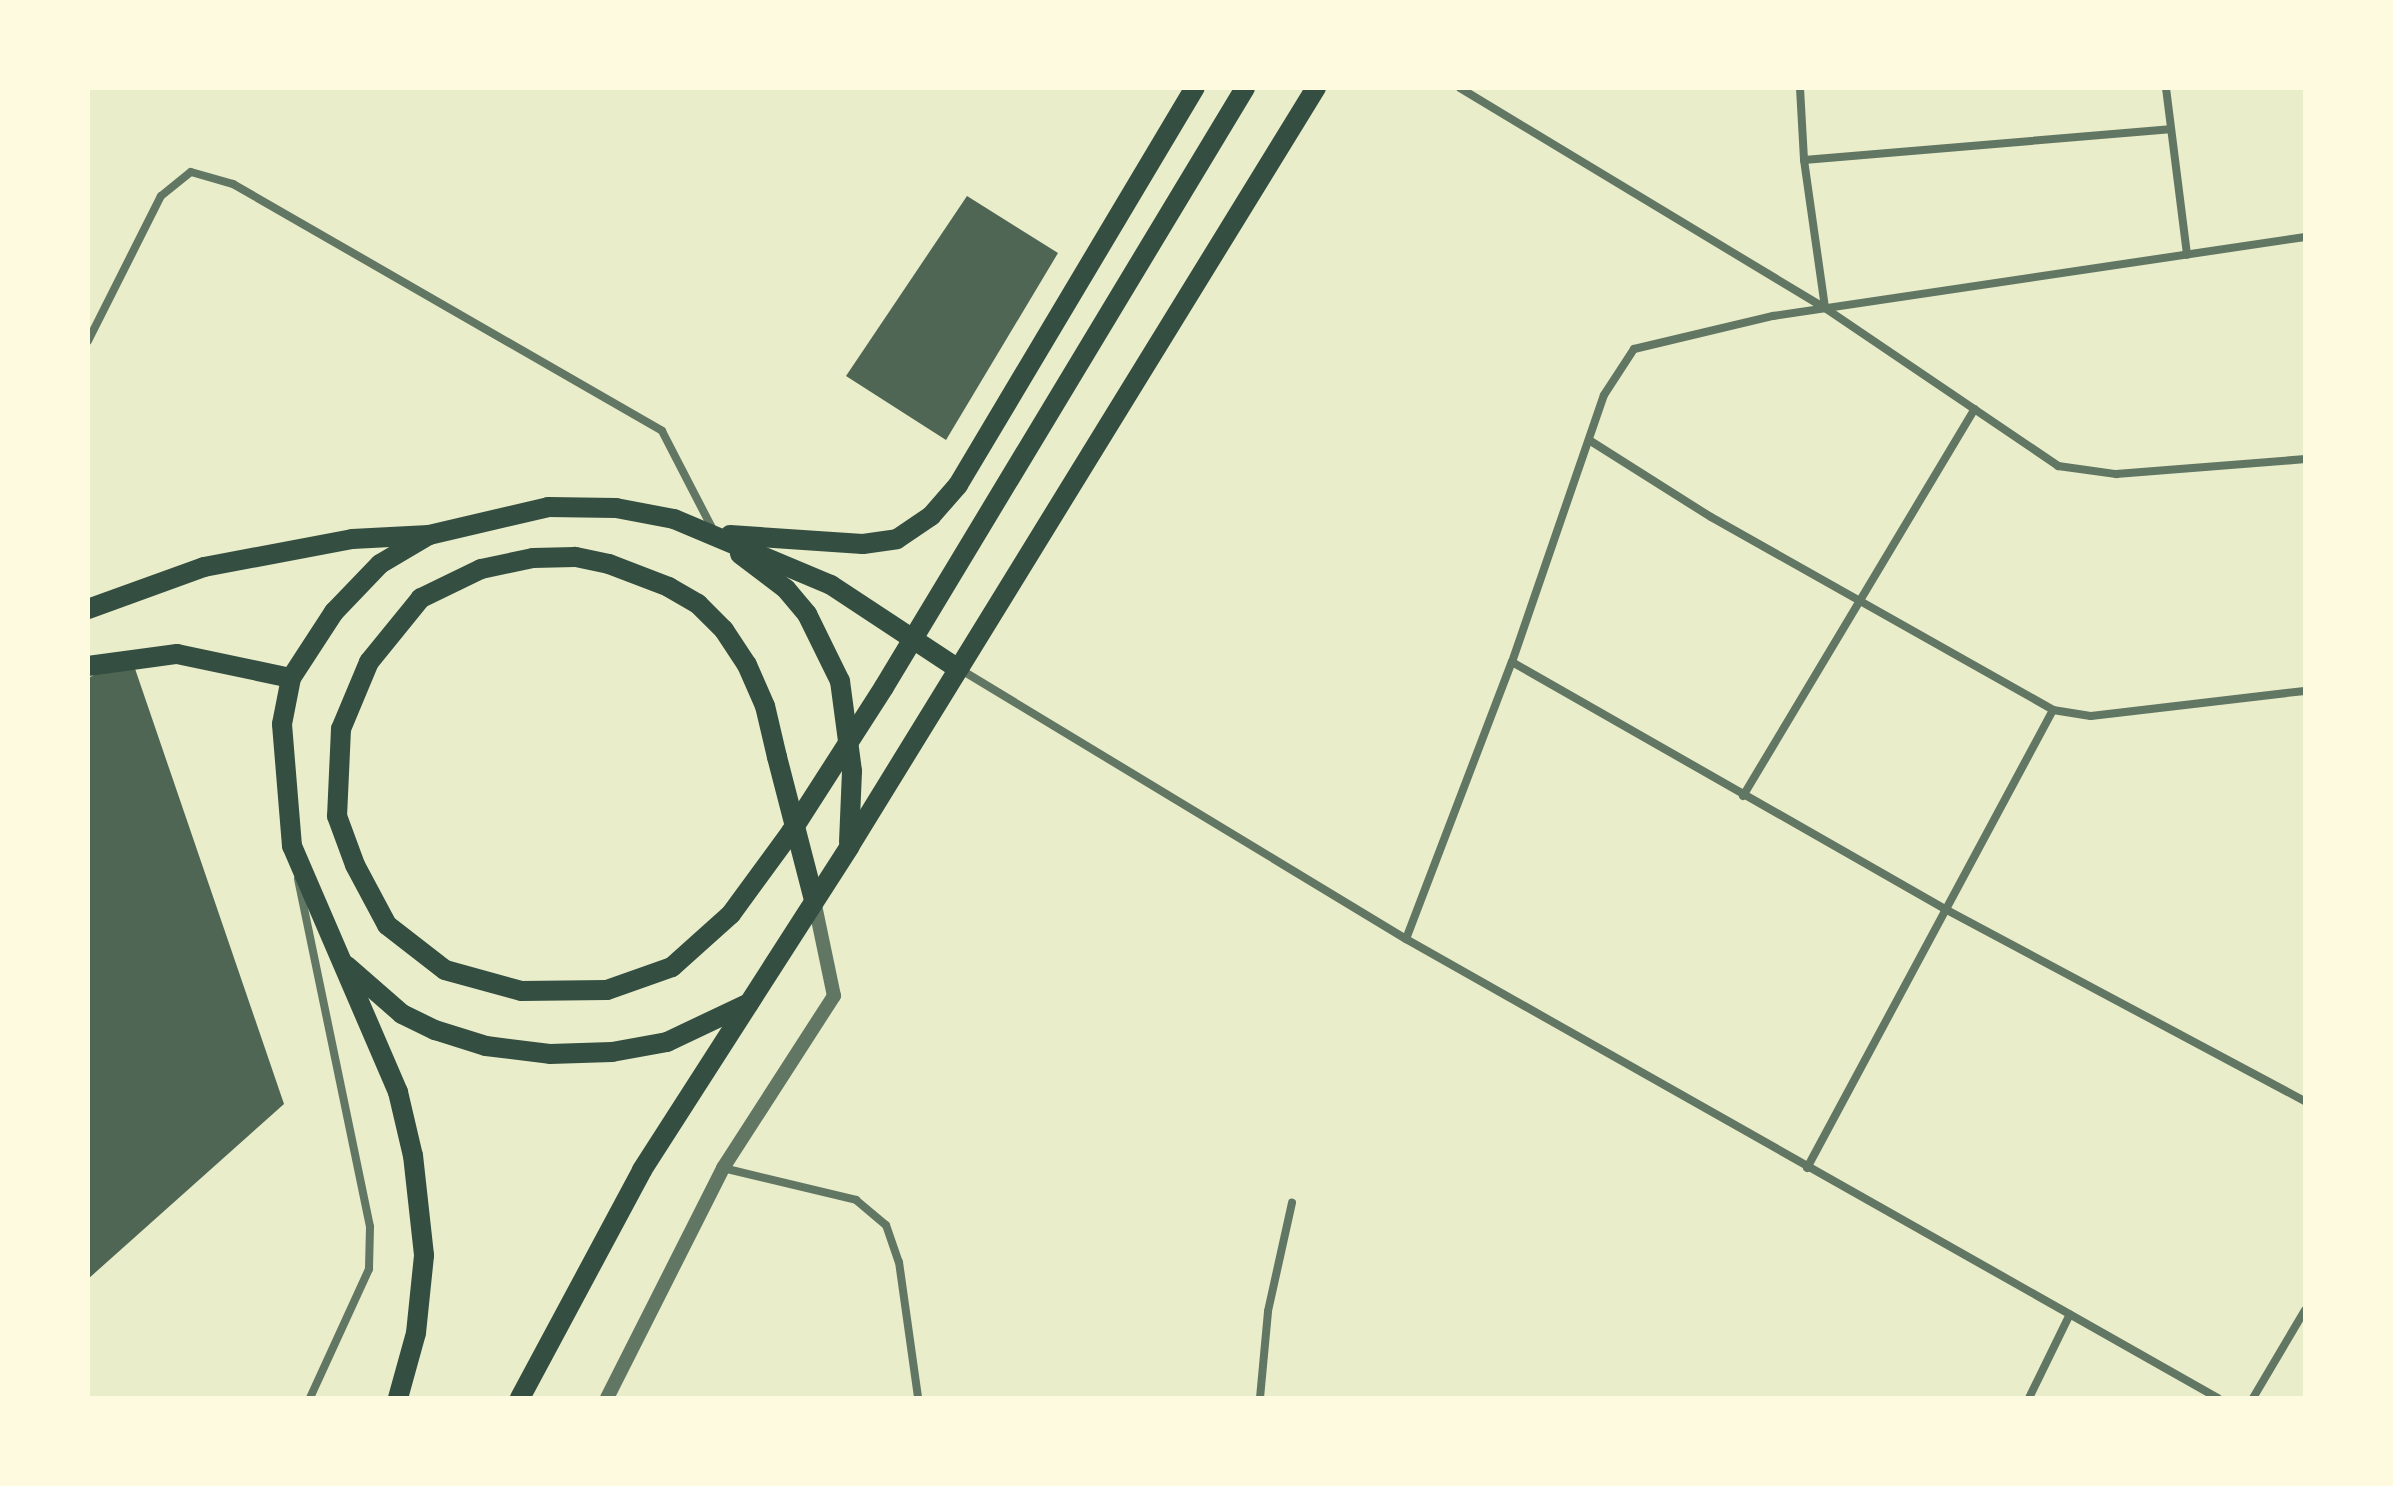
<!DOCTYPE html>
<html>
<head>
<meta charset="utf-8">
<style>
	body { margin:0 }
	#map { position:relative; width:2393px; height:1486px; overflow:hidden; background:#e9edc9; font-family:Inter,sans-serif }
	div>[style] { position:absolute }
	.building>* { inset:0; background:#4f6655 }
	.minor>* { height:8px; margin:-4px; padding:0 4px; transform-origin:4px; border-radius:4px; background:#617663 }
	.tertiary>* { height:14px; margin:-7px; padding:0 7px; transform-origin:7px; border-radius:7px; background:#617663 }
	.primary>* { height:20px; margin:-10px; padding:0 10px; transform-origin:10px; border-radius:10px; background:#344e41 }
	span { translate:-50% -50%; white-space:nowrap; text-align:center; line-height:1.15; -webkit-text-stroke:6px #fefae0; paint-order:stroke }
	.frame { position:absolute; inset:0; border:90px solid #fefae0; pointer-events:none }
</style>
</head>
<body>
<div id="map">
	<div class="building">
		<div style="clip-path:polygon(967px 196px,1058px 253px,946px 440px,846px 376px)"></div>
		<div style="clip-path:polygon(131px 657px,284px 1104px,88px 1279px,88px 678px)"></div>
	</div>
	<div class="minor">
		<div style="left:1460px;top:88px;width:426px;rotate:31.1deg"></div>
		<div style="left:1825px;top:308px;width:282px;rotate:34.1deg"></div>
		<div style="left:2058px;top:466px;width:59px;rotate:7.9deg"></div>
		<div style="left:2116px;top:474px;width:190px;rotate:-4.5deg"></div>
		<div style="left:1800px;top:88px;width:72px;rotate:86.8deg"></div>
		<div style="left:1804px;top:160px;width:149px;rotate:81.9deg"></div>
		<div style="left:2166px;top:88px;width:168px;rotate:82.8deg"></div>
		<div style="left:1804px;top:160px;width:367px;rotate:-4.8deg"></div>
		<div style="left:88px;top:341px;width:162px;rotate:-63.3deg"></div>
		<div style="left:161px;top:196px;width:38px;rotate:-39deg"></div>
		<div style="left:191px;top:172px;width:44px;rotate:15.9deg"></div>
		<div style="left:233px;top:184px;width:495px;rotate:29.9deg"></div>
		<div style="left:662px;top:431px;width:111px;rotate:62.7deg"></div>
		<div style="left:1589px;top:440px;width:144px;rotate:32.3deg"></div>
		<div style="left:1711px;top:517px;width:393px;rotate:29.4deg"></div>
		<div style="left:2053px;top:710px;width:38px;rotate:9deg"></div>
		<div style="left:2091px;top:716px;width:215px;rotate:-6.7deg"></div>
		<div style="left:1512px;top:662px;width:498px;rotate:29.7deg"></div>
		<div style="left:1945px;top:909px;width:408px;rotate:28.1deg"></div>
		<div style="left:958px;top:668px;width:524px;rotate:31.17deg"></div>
		<div style="left:1406px;top:939px;width:933px;rotate:29.48deg"></div>
		<div style="left:1743px;top:796px;width:451px;rotate:-59.1deg"></div>
		<div style="left:298px;top:879px;width:355px;rotate:78.3deg"></div>
		<div style="left:370px;top:1227px;width:42px;rotate:91.4deg"></div>
		<div style="left:369px;top:1269px;width:142px;rotate:114.6deg"></div>
		<div style="left:1406px;top:939px;width:297px;rotate:-69.1deg"></div>
		<div style="left:1512px;top:662px;width:282px;rotate:-71deg"></div>
		<div style="left:1604px;top:395px;width:55px;rotate:-56.9deg"></div>
		<div style="left:1634px;top:349px;width:143px;rotate:-13.4deg"></div>
		<div style="left:1773px;top:316px;width:538px;rotate:-8.45deg"></div>
		<div style="left:723px;top:1168px;width:137px;rotate:13.5deg"></div>
		<div style="left:856px;top:1200px;width:39px;rotate:40deg"></div>
		<div style="left:886px;top:1225px;width:39px;rotate:71deg"></div>
		<div style="left:899px;top:1262px;width:137px;rotate:82deg"></div>
		<div style="left:1807px;top:1168px;width:520px;rotate:-61.76deg"></div>
		<div style="left:1260px;top:1398px;width:87px;rotate:-84.7deg"></div>
		<div style="left:1268px;top:1311px;width:111px;rotate:-77.5deg"></div>
		<div style="left:2029px;top:1398px;width:93px;rotate:-64deg"></div>
		<div style="left:2253px;top:1398px;width:102px;rotate:-59.4deg"></div>
	</div>
	<div class="tertiary">
		<div style="left:607px;top:1398px;width:258px;rotate:-63.2deg"></div>
		<div style="left:723px;top:1168px;width:205px;rotate:-57.2deg"></div>
		<div style="left:834px;top:996px;width:98px;rotate:-101.8deg"></div>
	</div>
	<div class="primary">
		<div style="left:730px;top:535px;width:133px;rotate:3.9deg"></div>
		<div style="left:863px;top:544px;width:34px;rotate:-8deg"></div>
		<div style="left:897px;top:539px;width:41px;rotate:-34.1deg"></div>
		<div style="left:931px;top:516px;width:41px;rotate:-48.9deg"></div>
		<div style="left:958px;top:485px;width:462px;rotate:-59.2deg"></div>
		<div style="left:740px;top:554px;width:58px;rotate:37.3deg"></div>
		<div style="left:786px;top:589px;width:33px;rotate:50deg"></div>
		<div style="left:807px;top:614px;width:75px;rotate:63.8deg"></div>
		<div style="left:840px;top:681px;width:91px;rotate:82.4deg"></div>
		<div style="left:852px;top:771px;width:71px;rotate:92.4deg"></div>
		<div style="left:88px;top:609px;width:123px;rotate:-19.9deg"></div>
		<div style="left:204px;top:567px;width:151px;rotate:-10.7deg"></div>
		<div style="left:352px;top:539px;width:77px;rotate:-3deg"></div>
		<div style="left:429px;top:535px;width:122px;rotate:-13.2deg"></div>
		<div style="left:548px;top:507px;width:68px;rotate:0.8deg"></div>
		<div style="left:616px;top:508px;width:59px;rotate:10.7deg"></div>
		<div style="left:674px;top:519px;width:170px;rotate:22.8deg"></div>
		<div style="left:831px;top:585px;width:151px;rotate:33.4deg"></div>
		<div style="left:88px;top:666px;width:90px;rotate:-7.7deg"></div>
		<div style="left:177px;top:654px;width:116px;rotate:11.9deg"></div>
		<div style="left:814px;top:900px;width:148px;rotate:-104.5deg"></div>
		<div style="left:777px;top:757px;width:52px;rotate:-103.2deg"></div>
		<div style="left:765px;top:706px;width:45px;rotate:-113.7deg"></div>
		<div style="left:747px;top:665px;width:42px;rotate:-123.3deg"></div>
		<div style="left:724px;top:630px;width:37px;rotate:-135deg"></div>
		<div style="left:698px;top:604px;width:34px;rotate:-150deg"></div>
		<div style="left:669px;top:587px;width:64px;rotate:-159deg"></div>
		<div style="left:609px;top:564px;width:35px;rotate:-168deg"></div>
		<div style="left:575px;top:557px;width:42px;rotate:178.6deg"></div>
		<div style="left:533px;top:558px;width:53px;rotate:168.1deg"></div>
		<div style="left:481px;top:569px;width:67px;rotate:154.2deg"></div>
		<div style="left:421px;top:598px;width:82px;rotate:129.1deg"></div>
		<div style="left:369px;top:662px;width:73px;rotate:112.7deg"></div>
		<div style="left:341px;top:729px;width:87px;rotate:92.6deg"></div>
		<div style="left:337px;top:816px;width:52px;rotate:69.8deg"></div>
		<div style="left:355px;top:865px;width:68px;rotate:61.9deg"></div>
		<div style="left:387px;top:925px;width:73px;rotate:37.8deg"></div>
		<div style="left:445px;top:970px;width:79px;rotate:15.4deg"></div>
		<div style="left:521px;top:991px;width:86px;rotate:-0.7deg"></div>
		<div style="left:607px;top:990px;width:69px;rotate:-19.5deg"></div>
		<div style="left:672px;top:967px;width:79px;rotate:-41.9deg"></div>
		<div style="left:731px;top:914px;width:102px;rotate:-53.8deg"></div>
		<div style="left:791px;top:832px;width:172px;rotate:-57.3deg"></div>
		<div style="left:884px;top:687px;width:699px;rotate:-58.92deg"></div>
		<div style="left:347px;top:966px;width:73px;rotate:41.1deg"></div>
		<div style="left:402px;top:1014px;width:37px;rotate:26deg"></div>
		<div style="left:435px;top:1030px;width:53px;rotate:17.4deg"></div>
		<div style="left:486px;top:1046px;width:64px;rotate:7.1deg"></div>
		<div style="left:550px;top:1054px;width:62px;rotate:-1.8deg"></div>
		<div style="left:612px;top:1052px;width:56px;rotate:-10.3deg"></div>
		<div style="left:667px;top:1042px;width:91px;rotate:-25.4deg"></div>
		<div style="left:398px;top:1398px;width:67px;rotate:-74.5deg"></div>
		<div style="left:416px;top:1333px;width:78px;rotate:-84.1deg"></div>
		<div style="left:424px;top:1255px;width:100px;rotate:-96.3deg"></div>
		<div style="left:413px;top:1156px;width:66px;rotate:-103.2deg"></div>
		<div style="left:398px;top:1092px;width:268px;rotate:-113.3deg"></div>
		<div style="left:292px;top:846px;width:122px;rotate:-94.7deg"></div>
		<div style="left:282px;top:724px;width:47px;rotate:-78.9deg"></div>
		<div style="left:291px;top:678px;width:79px;rotate:-56.9deg"></div>
		<div style="left:334px;top:612px;width:66px;rotate:-46.2deg"></div>
		<div style="left:380px;top:564px;width:57px;rotate:-30.6deg"></div>
		<div style="left:520px;top:1398px;width:259px;rotate:-61.8deg"></div>
		<div style="left:642px;top:1170px;width:384px;rotate:-57.3deg"></div>
		<div style="left:849px;top:847px;width:891px;rotate:-58.4deg"></div>
	</div>
	<div class="frame"></div>
</div>
</body>
</html>
